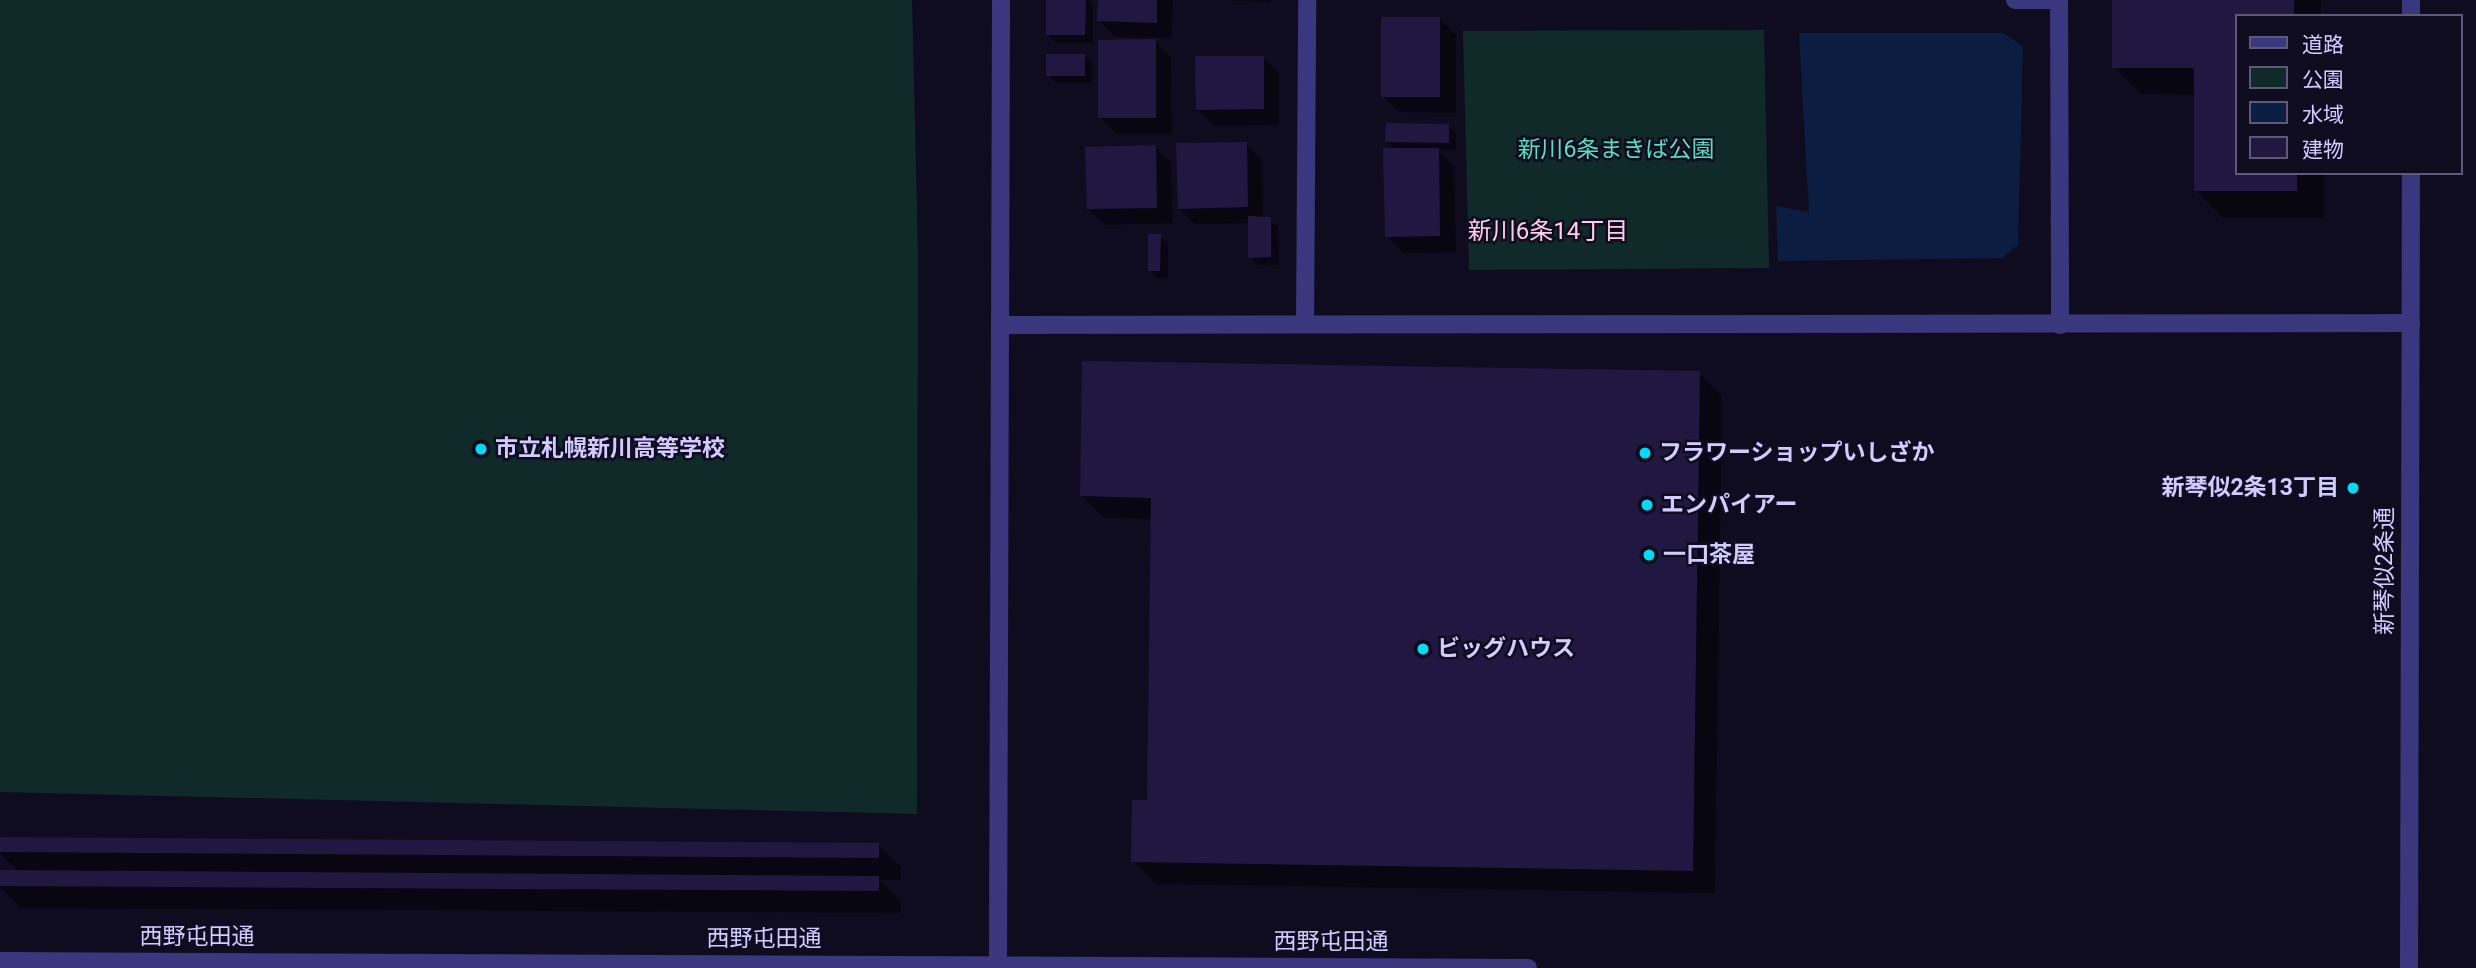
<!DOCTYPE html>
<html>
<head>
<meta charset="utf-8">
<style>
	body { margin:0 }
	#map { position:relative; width:2476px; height:968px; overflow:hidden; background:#100c20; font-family:Roboto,"Noto Sans JP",sans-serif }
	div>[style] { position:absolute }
	.green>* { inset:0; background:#0f2a29 }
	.water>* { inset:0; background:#0b1e41 }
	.shadow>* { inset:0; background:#0007 }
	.building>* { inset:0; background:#211841 }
	.minor>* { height:18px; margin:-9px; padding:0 9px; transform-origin:9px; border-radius:9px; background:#3b377f }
	.dots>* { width:19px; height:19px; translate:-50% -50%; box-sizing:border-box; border:4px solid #100c20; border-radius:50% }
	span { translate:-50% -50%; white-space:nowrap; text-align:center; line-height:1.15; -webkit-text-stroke:5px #100c20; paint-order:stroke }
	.park-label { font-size:23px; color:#57dfbf }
	.poi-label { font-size:23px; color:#d2cbff; font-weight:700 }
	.left { translate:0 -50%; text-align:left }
	.right { translate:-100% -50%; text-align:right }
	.street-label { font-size:23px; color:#d2cbff }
	.neighbourhood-label { font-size:24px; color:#ffcdec }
	.legend { position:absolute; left:2235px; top:14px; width:228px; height:161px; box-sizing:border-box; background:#100c20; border:2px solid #5e5879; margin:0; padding:9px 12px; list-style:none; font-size:21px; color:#d2cbff }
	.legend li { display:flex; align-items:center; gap:14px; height:35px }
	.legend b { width:35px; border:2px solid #5e5879 }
</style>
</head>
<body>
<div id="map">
	<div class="green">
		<div style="clip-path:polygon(0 0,912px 0,918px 254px,917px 814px,0 792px)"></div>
		<div style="clip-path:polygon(1764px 30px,1769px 268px,1469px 270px,1463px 31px)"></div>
	</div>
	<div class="water">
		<div style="clip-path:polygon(1799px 33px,2004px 33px,2023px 47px,2018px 245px,2002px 258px,1778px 261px,1776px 206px,1809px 212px)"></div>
	</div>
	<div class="shadow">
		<div style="clip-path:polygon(1048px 0,1089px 0,1093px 4px,1093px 43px,1056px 43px,1048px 35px)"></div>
		<div style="clip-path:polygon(1100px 0,1173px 0,1172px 38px,1115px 37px,1099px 20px)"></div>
		<div style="clip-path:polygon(1220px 0,1271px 0,1271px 2px)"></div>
		<div style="clip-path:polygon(2114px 0,2321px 0,2321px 16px,2236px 16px,2236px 173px,2324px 173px,2324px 218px,2223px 218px,2196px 191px,2196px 95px,2141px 94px,2114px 67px)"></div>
		<div style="clip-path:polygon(1440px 19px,1456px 35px,1456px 113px,1399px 112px,1382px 96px)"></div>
		<div style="clip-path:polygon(1155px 41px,1171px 57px,1172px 134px,1116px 134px,1100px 118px)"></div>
		<div style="clip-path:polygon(1084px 55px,1092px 63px,1092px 83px,1056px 83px,1048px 75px)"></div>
		<div style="clip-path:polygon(1263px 57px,1279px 73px,1279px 125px,1214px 126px,1198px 110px)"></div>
		<div style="clip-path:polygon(1448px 125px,1456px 133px,1456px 150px,1438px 150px,1454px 166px,1456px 252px,1403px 253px,1386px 236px,1396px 150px,1387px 141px)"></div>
		<div style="clip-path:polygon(1246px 144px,1262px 160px,1263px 218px,1278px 226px,1279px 265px,1257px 265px,1249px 257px,1250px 223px,1195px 224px,1179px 208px)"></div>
		<div style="clip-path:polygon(1155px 147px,1171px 163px,1173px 223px,1105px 225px,1088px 209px)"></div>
		<div style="clip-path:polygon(1160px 236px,1168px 244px,1168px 278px,1157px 278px,1149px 270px)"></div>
		<div style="clip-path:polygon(1699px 373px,1722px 396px,1715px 893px,1156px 884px,1133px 861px,1149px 802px,1152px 519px,1104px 518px,1082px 496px)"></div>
		<div style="clip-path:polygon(0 838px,879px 845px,901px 867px,901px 880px,880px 880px,901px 901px,901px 913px,21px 908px,0 887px,0 872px,19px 872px,0 853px)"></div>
	</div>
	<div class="building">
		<div style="clip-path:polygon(1046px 0,1086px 0,1085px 35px,1046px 35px)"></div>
		<div style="clip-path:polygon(1098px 0,1157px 0,1157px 23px,1097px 21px)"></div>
		<div style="clip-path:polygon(2112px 0,2294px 0,2294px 16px,2236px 16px,2236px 173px,2297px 173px,2297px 191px,2194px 191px,2194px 68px,2112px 68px)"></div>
		<div style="clip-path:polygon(1381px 17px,1440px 17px,1440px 97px,1381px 97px)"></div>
		<div style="clip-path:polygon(1156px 39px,1156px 118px,1098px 118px,1098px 40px)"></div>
		<div style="clip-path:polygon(1046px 54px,1085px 54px,1085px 76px,1046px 76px)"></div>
		<div style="clip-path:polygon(1195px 56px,1264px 56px,1264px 109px,1196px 110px)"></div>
		<div style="clip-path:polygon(1386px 123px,1449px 124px,1449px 143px,1385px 142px)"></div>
		<div style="clip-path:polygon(1247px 142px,1248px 207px,1178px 209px,1176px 143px)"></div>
		<div style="clip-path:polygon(1156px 145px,1157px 208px,1087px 209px,1085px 147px)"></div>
		<div style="clip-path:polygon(1383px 148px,1439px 148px,1440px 236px,1385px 237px)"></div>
		<div style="clip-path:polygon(1248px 216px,1271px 217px,1271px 257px,1248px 258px)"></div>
		<div style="clip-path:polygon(1148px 234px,1161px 234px,1160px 271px,1148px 271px)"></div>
		<div style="clip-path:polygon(1082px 361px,1700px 371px,1693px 871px,1131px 862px,1132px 800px,1147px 800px,1151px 498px,1080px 496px)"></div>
		<div style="clip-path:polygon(0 837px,879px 843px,879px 858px,0 852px)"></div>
		<div style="clip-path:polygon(0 870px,879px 876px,879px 891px,0 886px)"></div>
	</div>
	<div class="minor">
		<div style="left:2015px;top:0;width:44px"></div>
		<div style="left:2059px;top:0;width:325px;rotate:89.8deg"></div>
		<div style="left:2411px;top:16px;width:16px;rotate:-90deg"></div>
		<div style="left:1305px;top:322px;width:322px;rotate:-89.6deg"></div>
		<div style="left:1000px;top:325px;width:1411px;rotate:-0.08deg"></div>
		<div style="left:0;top:961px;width:1528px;rotate:0.26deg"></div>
		<div style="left:998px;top:968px;width:968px;rotate:-89.82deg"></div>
		<div style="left:2409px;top:968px;width:795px;rotate:-89.86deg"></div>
	</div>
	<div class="dots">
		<div style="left:481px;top:449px;background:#00daf6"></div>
		<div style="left:1645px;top:453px;background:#00daf6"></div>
		<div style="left:2353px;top:488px;background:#00daf6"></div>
		<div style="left:1647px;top:505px;background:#00daf6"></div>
		<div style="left:1649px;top:555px;background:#00daf6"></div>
		<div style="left:1423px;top:649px;background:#00daf6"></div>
	</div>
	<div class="park-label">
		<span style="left:1616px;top:150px">新川6条まきば公園</span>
	</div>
	<div class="poi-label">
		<span class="left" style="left:495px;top:449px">市立札幌新川高等学校</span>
		<span class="left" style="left:1659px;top:453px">フラワーショップいしざか</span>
		<span class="right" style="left:2339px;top:488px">新琴似2条13丁目</span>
		<span class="left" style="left:1661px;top:505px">エンパイアー</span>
		<span class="left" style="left:1663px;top:555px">一口茶屋</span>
		<span class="left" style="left:1437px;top:649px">ビッグハウス</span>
	</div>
	<div class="street-label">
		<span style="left:2385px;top:571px;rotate:-90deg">新琴似2条通</span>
		<span style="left:197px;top:937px">西野屯田通</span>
		<span style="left:764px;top:939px">西野屯田通</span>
		<span style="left:1331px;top:942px">西野屯田通</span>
	</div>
	<div class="neighbourhood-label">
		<span style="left:1548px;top:232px">新川6条14丁目</span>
	</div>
	<ul class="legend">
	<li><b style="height:9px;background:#3b377f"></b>道路</li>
	<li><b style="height:19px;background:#0f2a29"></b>公園</li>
	<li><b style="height:19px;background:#0b1e41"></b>水域</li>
	<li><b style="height:19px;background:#211841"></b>建物</li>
	</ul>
</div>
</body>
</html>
